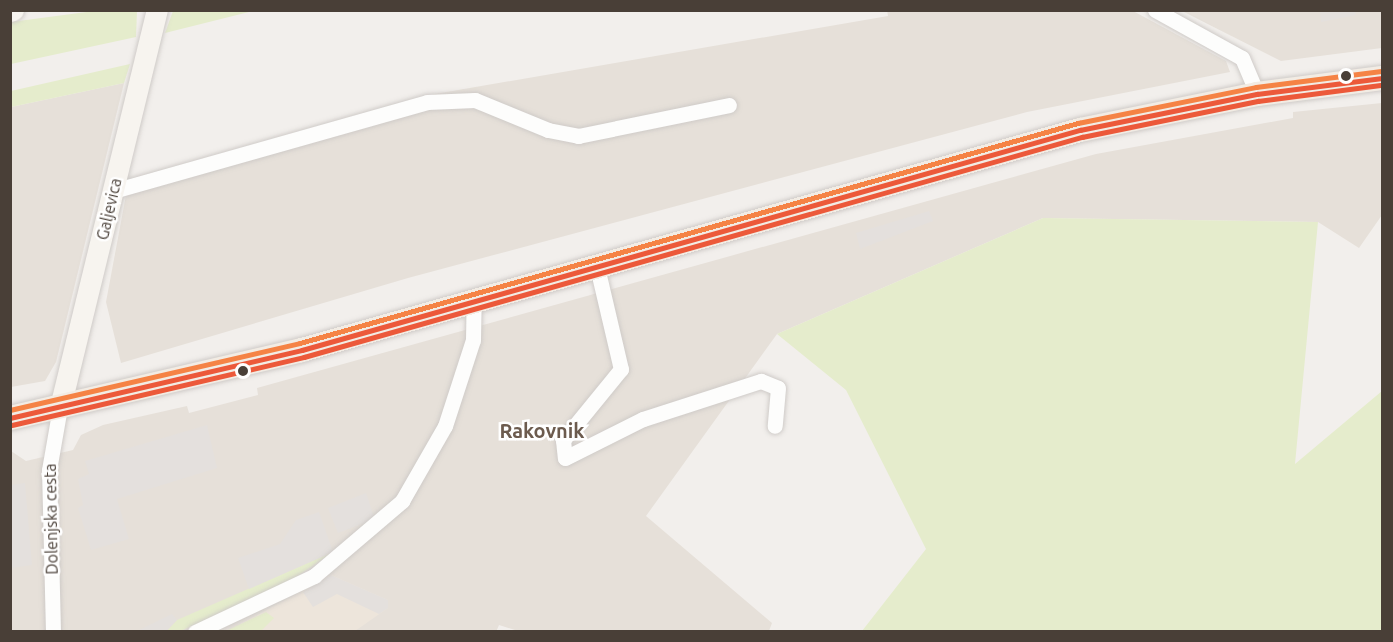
<!DOCTYPE html>
<html>
<head>
<meta charset="utf-8">
<style>
	body { margin:0 }
	#map { position:relative; width:1393px; height:642px; overflow:hidden; background:#f2efec; font-family:Ubuntu,sans-serif }
	div>[style] { position:absolute }
	.residential>* { inset:0; background:#e6e0d9 }
	.education>* { inset:0; background:#ede5db }
	.green>* { inset:0; background:#e5eccc }
	.parking>* { inset:0; background:#e4e0dd }
	.roads { filter:drop-shadow(0 0 2px #cfcbc8) drop-shadow(0 0 2px #cfcbc8) }
	.street>* { height:15px; margin:-7.5px; padding:0 7.5px; transform-origin:7.5px; border-radius:7.5px; background:#fdfdfc }
	.secondary>* { height:21px; margin:-10.5px; padding:0 10.5px; transform-origin:10.5px; border-radius:10.5px; background:#f7f4ef }
	.primary>* { height:24px; margin:-12px; padding:0 12px; transform-origin:12px; border-radius:12px; background:#f2ece4 }
	.bus-1>* { height:4.5px; margin:-2.25px; padding:0 2.25px; transform-origin:2.25px; border-radius:2.25px; background:#ec593a }
	.bus-2>* { height:4.5px; margin:-2.25px; padding:0 2.25px; transform-origin:2.25px; border-radius:2.25px; background:#ec593a }
	.bus-3>* { height:4.5px; margin:-2.25px; padding:0 2.25px; transform-origin:2.25px; border-radius:2.25px; background:#f58345 }
	.dots>* { width:16px; height:16px; translate:-50% -50%; box-sizing:border-box; border:3px solid #fff; border-radius:50% }
	span { translate:-50% -50%; white-space:nowrap; text-align:center; line-height:1.15; -webkit-text-stroke:5px #fff; paint-order:stroke }
	.street-label { font-size:16px; color:#493f37 }
	.quarter-label { font-size:20px; color:#6c5b4e; font-weight:700 }
	.frame { position:absolute; inset:0; border:12px solid #493f37; pointer-events:none }
</style>
</head>
<body>
<div id="map">
	<div class="residential">
		<div style="clip-path:polygon(887px 10px,1133px 11px,1226px 61px,1230px 72px,1027px 112px,408px 278px,121px 363px,106px 302px,129px 179px,435px 94px,888px 16px)"></div>
		<div style="clip-path:polygon(1182px 11px,1382px 11px,1382px 48px,1281px 61px)"></div>
		<div style="clip-path:polygon(124px 83px,56px 362px,45px 381px,11px 387px,11px 107px)"></div>
		<div style="clip-path:polygon(1382px 103px,1382px 215px,1359px 248px,1318px 222px,1043px 218px,777px 334px,646px 516px,772px 623px,769px 631px,521px 632px,499px 625px,496px 632px,11px 632px,11px 451px,26px 461px,73px 450px,81px 435px,103px 425px,187px 406px,189px 413px,258px 395px,257px 388px,1096px 154px,1293px 118px,1293px 112px)"></div>
	</div>
	<div class="education">
		<div style="clip-path:polygon(331px 575px,388px 600px,388px 608px,355px 631px,226px 632px)"></div>
	</div>
	<div class="green">
		<div style="clip-path:polygon(94px 11px,137px 11px,136px 37px,11px 64px,11px 22px)"></div>
		<div style="clip-path:polygon(173px 11px,173px 10px,253px 11px,165px 33px)"></div>
		<div style="clip-path:polygon(130px 64px,124px 83px,11px 107px,11px 91px)"></div>
		<div style="clip-path:polygon(1043px 218px,1318px 222px,1295px 464px,1382px 391px,1382px 631px,862px 631px,926px 549px,846px 390px,777px 334px)"></div>
		<div style="clip-path:polygon(333px 552px,277px 590px,180px 631px,166px 632px,177px 620px)"></div>
		<div style="clip-path:polygon(266px 612px,274px 618px,261px 631px,226px 631px)"></div>
	</div>
	<div class="parking">
		<div style="clip-path:polygon(1320px 11px,1355px 11px,1356px 15px,1321px 22px)"></div>
		<div style="clip-path:polygon(929px 211px,933px 221px,860px 249px,856px 233px)"></div>
		<div style="clip-path:polygon(207px 425px,217px 468px,117px 499px,129px 539px,91px 550px,78px 508px,83px 505px,78px 479px,89px 474px,85px 461px)"></div>
		<div style="clip-path:polygon(25px 483px,32px 565px,11px 568px,11px 485px)"></div>
		<div style="clip-path:polygon(366px 493px,375px 519px,338px 533px,328px 508px)"></div>
		<div style="clip-path:polygon(319px 512px,333px 552px,249px 589px,238px 558px,280px 544px,296px 520px)"></div>
		<div style="clip-path:polygon(331px 575px,388px 600px,388px 608px,379px 614px,337px 594px,313px 607px,303px 592px)"></div>
		<div style="clip-path:polygon(172px 614px,177px 620px,166px 631px,137px 631px)"></div>
	</div>
	<div class="roads">
		<div class="street">
			<div style="left:1155px;top:10px;width:99px;rotate:28.9deg"></div>
			<div style="left:1242px;top:58px;width:39px;rotate:67deg"></div>
			<div style="left:113px;top:191px;width:326px;rotate:-15.8deg"></div>
			<div style="left:427px;top:102px;width:48px;rotate:-2.4deg"></div>
			<div style="left:475px;top:100px;width:79px;rotate:22.3deg"></div>
			<div style="left:548px;top:130px;width:31px;rotate:11deg"></div>
			<div style="left:578px;top:136px;width:154px;rotate:-11.6deg"></div>
			<div style="left:597px;top:267px;width:105px;rotate:76.8deg"></div>
			<div style="left:621px;top:369px;width:92px;rotate:129.2deg"></div>
			<div style="left:563px;top:440px;width:18px;rotate:84deg"></div>
			<div style="left:565px;top:458px;width:87px;rotate:-26.6deg"></div>
			<div style="left:643px;top:419px;width:124px;rotate:-17.9deg"></div>
			<div style="left:761px;top:381px;width:18px;rotate:22deg"></div>
			<div style="left:778px;top:388px;width:38px;rotate:95deg"></div>
			<div style="left:53px;top:632px;width:162px;rotate:-91.4deg"></div>
			<div style="left:49px;top:470px;width:64px;rotate:-80.1deg"></div>
			<div style="left:195px;top:632px;width:132px;rotate:-25.2deg"></div>
			<div style="left:314px;top:576px;width:116px;rotate:-40.4deg"></div>
			<div style="left:402px;top:501px;width:86px;rotate:-60.2deg"></div>
			<div style="left:445px;top:426px;width:90px;rotate:-72deg"></div>
			<div style="left:473px;top:340px;width:39px;rotate:-89deg"></div>
		</div>
		<div class="secondary">
			<div style="left:10px;top:11px;width:3px;rotate:-18deg"></div>
			<div style="left:60px;top:407px;width:409px;rotate:-76.3deg"></div>
		</div>
		<div class="primary">
			<div style="left:10px;top:418px;width:300px;rotate:-13.1deg"></div>
			<div style="left:302px;top:350px;width:809px;rotate:-15.79deg"></div>
			<div style="left:1080px;top:130px;width:181px;rotate:-11.5deg"></div>
			<div style="left:1257px;top:94px;width:126px;rotate:-7.3deg"></div>
		</div>
	</div>
	<div class="bus-1">
		<div style="left:10px;top:418px;width:300px;rotate:-13.1deg"></div>
		<div style="left:302px;top:350px;width:809px;rotate:-15.79deg"></div>
		<div style="left:1080px;top:130px;width:181px;rotate:-11.5deg"></div>
		<div style="left:1257px;top:94px;width:126px;rotate:-7.3deg"></div>
	</div>
	<div class="bus-2">
		<div style="left:12px;top:425px;width:300px;rotate:-13.1deg"></div>
		<div style="left:304px;top:357px;width:809px;rotate:-15.79deg"></div>
		<div style="left:1082px;top:137px;width:180px;rotate:-11.6deg"></div>
		<div style="left:1258px;top:101px;width:125px;rotate:-7.4deg"></div>
	</div>
	<div class="bus-3">
		<div style="left:10px;top:410px;width:298px;rotate:-13deg"></div>
		<div style="left:300px;top:343px;width:809px;rotate:-15.79deg"></div>
		<div style="left:1078px;top:123px;width:182px;rotate:-11.4deg"></div>
		<div style="left:1256px;top:87px;width:126px;rotate:-7.3deg"></div>
	</div>
	<div class="dots">
		<div style="left:1346px;top:76px;background:#493f37"></div>
		<div style="left:243px;top:371px;background:#493f37"></div>
	</div>
	<div class="street-label">
		<span style="left:109px;top:209px;rotate:-77deg">Galjevica</span>
		<span style="left:51px;top:519px;rotate:-91deg">Dolenjska cesta</span>
	</div>
	<div class="quarter-label">
		<span style="left:542px;top:430px">Rakovnik</span>
	</div>
	<div class="frame"></div>
</div>
</body>
</html>
